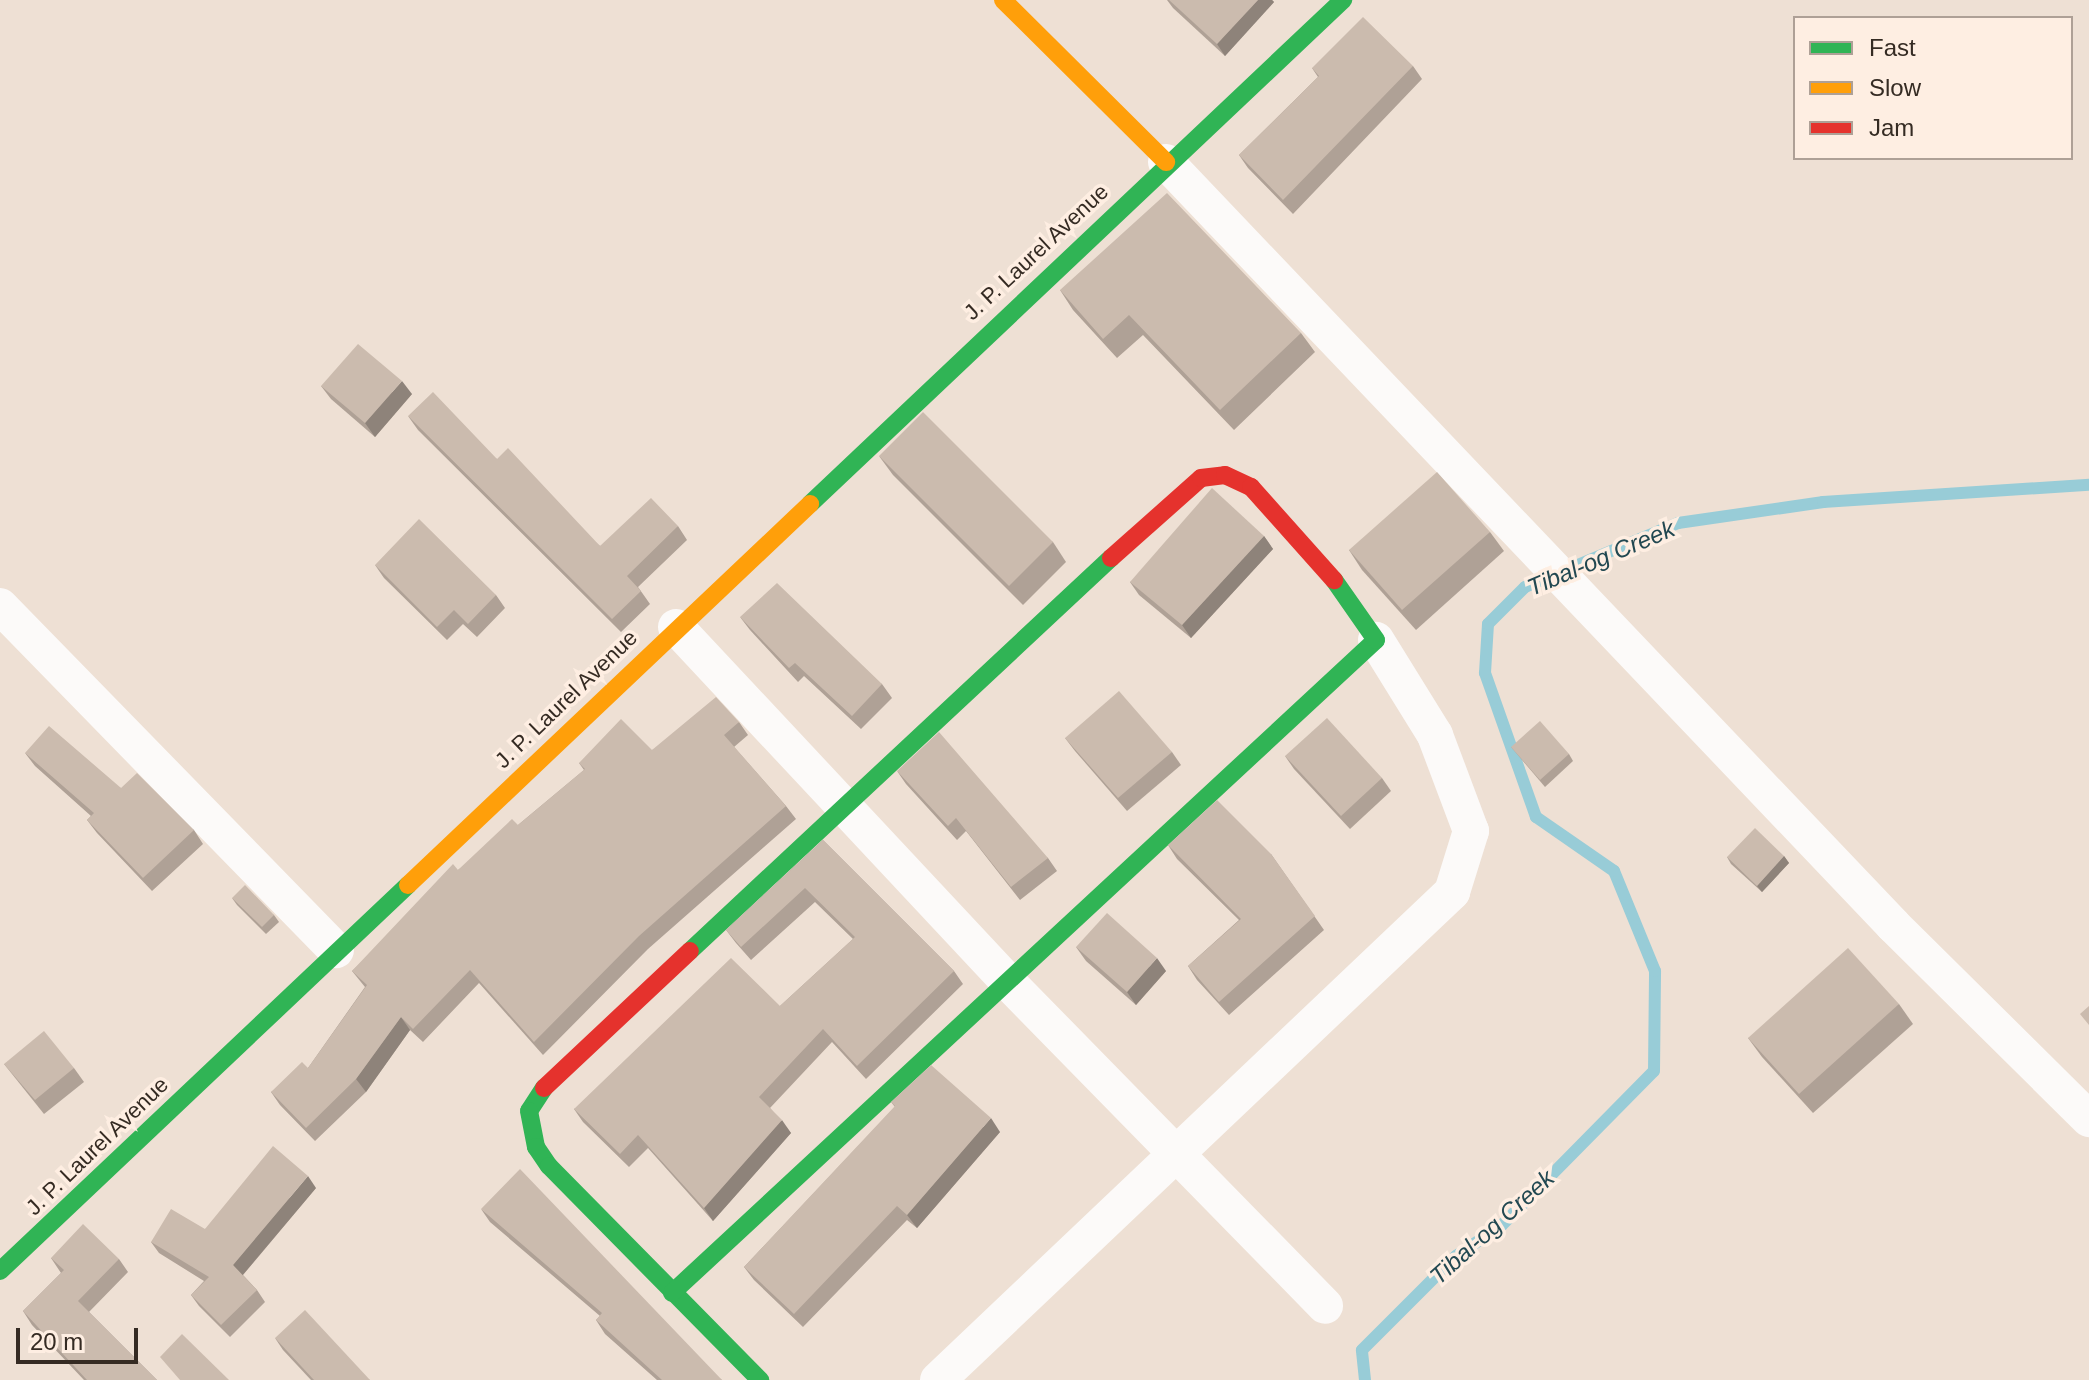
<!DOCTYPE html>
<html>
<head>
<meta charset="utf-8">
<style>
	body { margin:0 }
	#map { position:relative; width:2089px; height:1380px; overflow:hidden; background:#eee0d4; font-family:Arial,sans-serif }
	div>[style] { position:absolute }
	.stream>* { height:12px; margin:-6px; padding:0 6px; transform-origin:6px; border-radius:6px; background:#98ccd7 }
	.street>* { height:36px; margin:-18px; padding:0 18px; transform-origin:18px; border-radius:18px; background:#fcfaf9 }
	.fast>* { height:18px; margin:-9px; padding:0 9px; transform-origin:9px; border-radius:9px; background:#30b455 }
	.slow>* { height:18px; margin:-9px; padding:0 9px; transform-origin:9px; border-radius:9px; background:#ff9f0a }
	.jam>* { height:18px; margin:-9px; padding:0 9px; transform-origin:9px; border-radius:9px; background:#e5322d }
	.wall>* { inset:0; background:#afa196 }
	.shaded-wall>* { inset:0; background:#8e837a }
	.building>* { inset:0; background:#cbbbae }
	span { translate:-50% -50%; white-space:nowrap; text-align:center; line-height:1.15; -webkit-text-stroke:7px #feeee2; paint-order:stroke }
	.street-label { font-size:22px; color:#352b23 }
	.water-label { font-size:24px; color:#224851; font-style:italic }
	.legend { position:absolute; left:1793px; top:16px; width:280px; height:144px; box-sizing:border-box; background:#feeee2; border:2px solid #aea096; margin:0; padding:10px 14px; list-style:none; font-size:24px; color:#352b23 }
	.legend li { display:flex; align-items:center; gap:16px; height:40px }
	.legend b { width:40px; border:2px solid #aea096 }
	.scale { position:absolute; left:16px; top:1328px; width:122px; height:36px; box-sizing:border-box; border:4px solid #352b23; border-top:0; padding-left:10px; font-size:24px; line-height:28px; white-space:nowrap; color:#352b23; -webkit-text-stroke:6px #feeee2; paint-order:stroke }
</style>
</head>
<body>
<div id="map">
	<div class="stream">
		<div style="left:1365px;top:1380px;width:30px;rotate:-96deg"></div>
		<div style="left:1362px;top:1350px;width:133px;rotate:-45deg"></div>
		<div style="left:1456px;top:1256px;width:55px;rotate:-34deg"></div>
		<div style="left:1502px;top:1225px;width:216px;rotate:-45.4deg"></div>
		<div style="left:1654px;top:1071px;width:100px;rotate:-89.4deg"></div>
		<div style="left:1655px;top:971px;width:108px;rotate:-112.3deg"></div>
		<div style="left:1614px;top:871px;width:95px;rotate:-145.3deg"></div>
		<div style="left:1536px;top:817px;width:153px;rotate:-109.5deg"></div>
		<div style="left:1485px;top:673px;width:49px;rotate:-86.5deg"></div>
		<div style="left:1488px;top:624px;width:52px;rotate:-45deg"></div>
		<div style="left:1525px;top:587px;width:166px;rotate:-22.7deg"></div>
		<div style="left:1678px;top:523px;width:147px;rotate:-8.2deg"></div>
		<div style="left:1823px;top:502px;width:267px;rotate:-3.7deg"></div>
	</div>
	<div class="street">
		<div style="left:1166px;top:162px;width:1054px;rotate:46.38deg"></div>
		<div style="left:1893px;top:925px;width:276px;rotate:44.7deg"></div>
		<div style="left:0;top:606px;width:481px;rotate:45.7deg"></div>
		<div style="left:676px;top:627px;width:483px;rotate:46.9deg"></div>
		<div style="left:1006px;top:980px;width:456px;rotate:45.6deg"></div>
		<div style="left:938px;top:1380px;width:709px;rotate:-43.51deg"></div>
		<div style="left:1452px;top:892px;width:64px;rotate:-72.7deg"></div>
		<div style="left:1471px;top:831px;width:103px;rotate:-110.6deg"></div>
		<div style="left:1435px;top:735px;width:112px;rotate:-121.8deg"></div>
	</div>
	<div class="fast">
		<div style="left:810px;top:504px;width:734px;rotate:-43.4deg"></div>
		<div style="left:690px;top:951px;width:576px;rotate:-43.03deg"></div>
		<div style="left:544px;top:1088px;width:27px;rotate:123deg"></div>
		<div style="left:529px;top:1111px;width:37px;rotate:79deg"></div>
		<div style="left:536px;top:1147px;width:23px;rotate:56deg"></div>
		<div style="left:549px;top:1166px;width:301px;rotate:45.4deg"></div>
		<div style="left:0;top:1271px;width:562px;rotate:-43.41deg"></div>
		<div style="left:672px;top:1293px;width:960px;rotate:-42.85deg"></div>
		<div style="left:1376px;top:640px;width:73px;rotate:-125deg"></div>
	</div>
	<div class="slow">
		<div style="left:1003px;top:0;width:230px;rotate:44.8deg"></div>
		<div style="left:408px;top:885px;width:554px;rotate:-43.46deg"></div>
	</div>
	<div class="jam">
		<div style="left:1111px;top:558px;width:120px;rotate:-41.6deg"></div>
		<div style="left:1201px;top:478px;width:24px;rotate:-7deg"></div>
		<div style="left:1225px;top:475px;width:29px;rotate:25deg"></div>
		<div style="left:1251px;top:487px;width:125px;rotate:48.3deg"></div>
		<div style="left:544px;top:1088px;width:200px;rotate:-43.2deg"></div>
	</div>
	<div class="wall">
		<div style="clip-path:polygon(1167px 0,1272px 0,1274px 2px,1225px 56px,1173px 8px)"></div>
		<div style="clip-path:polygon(1413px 66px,1422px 79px,1293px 214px,1248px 168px,1239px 155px,1318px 77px,1312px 68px)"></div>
		<div style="clip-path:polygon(1060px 290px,1301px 333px,1315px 352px,1234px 430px,1143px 335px,1117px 358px,1073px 310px)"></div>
		<div style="clip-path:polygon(321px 386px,412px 394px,375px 437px,331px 399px)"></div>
		<div style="clip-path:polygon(408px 416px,497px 459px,600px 546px,678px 526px,687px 540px,638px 587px,650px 604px,621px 632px,418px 430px)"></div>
		<div style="clip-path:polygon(879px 456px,1053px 542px,1066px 562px,1023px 605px,893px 475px)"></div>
		<div style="clip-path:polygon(1490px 532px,1504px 551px,1416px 630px,1362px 570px,1349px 550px)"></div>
		<div style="clip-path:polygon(1264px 536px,1273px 549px,1191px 638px,1139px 595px,1130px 582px)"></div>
		<div style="clip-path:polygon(375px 565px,496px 595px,505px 608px,477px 637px,463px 624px,447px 640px,384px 578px)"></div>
		<div style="clip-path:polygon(740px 617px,882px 684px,892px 698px,861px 729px,804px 676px,798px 682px,750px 630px)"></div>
		<div style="clip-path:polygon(739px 722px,748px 735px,734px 747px,786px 806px,796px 819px,648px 949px,543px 1055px,479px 983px,423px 1042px,410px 1030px,366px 1092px,315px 1141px,280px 1105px,271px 1092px,308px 1068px,365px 987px,352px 971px,458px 870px,518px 825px,584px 770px,579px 763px,652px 750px)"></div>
		<div style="clip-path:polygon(1065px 738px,1172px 752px,1181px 765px,1127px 811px,1075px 751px)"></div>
		<div style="clip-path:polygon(1511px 747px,1569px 754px,1573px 761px,1545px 787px)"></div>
		<div style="clip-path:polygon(25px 753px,121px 788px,194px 830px,203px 844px,152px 891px,97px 833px,87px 820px,91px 816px,35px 766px)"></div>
		<div style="clip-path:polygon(1285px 756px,1382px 778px,1391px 791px,1350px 829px,1294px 769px)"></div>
		<div style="clip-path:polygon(897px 771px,1048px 858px,1057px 871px,1020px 900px,966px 831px,957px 840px,906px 784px)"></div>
		<div style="clip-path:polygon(823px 840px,954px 971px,963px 984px,866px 1079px,832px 1042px,770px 1108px,791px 1133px,713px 1221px,648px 1148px,629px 1167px,583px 1122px,574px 1109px,780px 1006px,853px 939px,815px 902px,751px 960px,736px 943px,726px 930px)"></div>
		<div style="clip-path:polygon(1168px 845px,1271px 854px,1324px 930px,1229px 1015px,1197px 980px,1188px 966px,1239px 920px,1177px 859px)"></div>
		<div style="clip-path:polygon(1784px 856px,1789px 863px,1762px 892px,1731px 864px,1727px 857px)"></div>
		<div style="clip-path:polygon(232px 898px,274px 915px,279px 922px,266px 934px,237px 905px)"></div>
		<div style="clip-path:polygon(1076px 947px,1166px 971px,1136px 1005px,1086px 961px)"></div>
		<div style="clip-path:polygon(1899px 1004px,1913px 1024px,1813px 1113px,1762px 1057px,1748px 1038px)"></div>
		<div style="clip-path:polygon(4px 1064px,74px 1068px,84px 1082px,44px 1114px)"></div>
		<div style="clip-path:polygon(891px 1102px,1000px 1132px,917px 1228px,907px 1220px,803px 1327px,754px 1280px,744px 1267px,895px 1107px)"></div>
		<div style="clip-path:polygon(316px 1188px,243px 1275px,257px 1290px,265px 1302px,230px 1337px,199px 1306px,191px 1295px,204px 1281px,159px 1253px,151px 1242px,205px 1229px)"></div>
		<div style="clip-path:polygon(481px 1209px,722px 1380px,657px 1380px,605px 1334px,596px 1320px,600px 1316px,490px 1222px)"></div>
		<div style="clip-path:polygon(51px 1258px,119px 1259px,128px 1272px,89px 1312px,157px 1380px,84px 1380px,32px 1325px,23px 1311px,61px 1273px)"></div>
		<div style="clip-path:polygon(275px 1338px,370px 1380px,311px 1380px,283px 1350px)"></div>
	</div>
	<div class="shaded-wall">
		<div style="clip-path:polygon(1258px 0,1272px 0,1274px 2px,1225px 56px,1217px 44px)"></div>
		<div style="clip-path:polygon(402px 381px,412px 394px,375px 437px,365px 423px)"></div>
		<div style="clip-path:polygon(1264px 536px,1273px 549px,1191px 638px,1182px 625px)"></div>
		<div style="clip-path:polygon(1784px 856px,1789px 863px,1762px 892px,1757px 886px)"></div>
		<div style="clip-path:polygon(1157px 958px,1166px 971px,1136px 1005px,1127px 992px)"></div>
		<div style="clip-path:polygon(401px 1017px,410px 1030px,366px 1092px,356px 1079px)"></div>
		<div style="clip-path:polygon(991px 1118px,1000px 1132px,917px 1228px,907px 1215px)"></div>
		<div style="clip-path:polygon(782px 1120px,791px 1133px,713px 1221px,704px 1208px)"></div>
		<div style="clip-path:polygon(308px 1176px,316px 1188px,241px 1277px,233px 1265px)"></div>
	</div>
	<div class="building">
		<div style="clip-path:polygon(1169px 0,1258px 0,1217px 44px)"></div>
		<div style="clip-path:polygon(1363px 17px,1413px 66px,1283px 200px,1239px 155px,1319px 76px,1312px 68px)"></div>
		<div style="clip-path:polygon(1167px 193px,1301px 333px,1220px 410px,1129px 315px,1103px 339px,1060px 290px)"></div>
		<div style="clip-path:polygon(358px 344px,402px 381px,365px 423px,321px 386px)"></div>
		<div style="clip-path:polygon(433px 392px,497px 459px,508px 448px,600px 546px,651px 498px,678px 526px,627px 576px,641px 591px,612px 619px,408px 416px)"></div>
		<div style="clip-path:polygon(923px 412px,1053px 542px,1009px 586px,879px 456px)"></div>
		<div style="clip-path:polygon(1437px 472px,1490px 532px,1402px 610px,1349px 550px)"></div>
		<div style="clip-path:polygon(1212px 488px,1264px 536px,1182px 625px,1130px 582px)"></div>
		<div style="clip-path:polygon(419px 519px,496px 595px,468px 624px,454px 610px,437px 627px,375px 565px)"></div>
		<div style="clip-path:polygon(777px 583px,882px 684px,852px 716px,795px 663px,789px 668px,740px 617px)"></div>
		<div style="clip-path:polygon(1119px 691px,1172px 752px,1118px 798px,1065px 738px)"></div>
		<div style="clip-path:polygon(716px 697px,739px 722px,724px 735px,786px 806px,639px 936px,534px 1042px,470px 970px,413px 1029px,401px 1017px,356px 1079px,306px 1128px,271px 1092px,302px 1062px,308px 1068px,367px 985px,352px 971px,453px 864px,458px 870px,512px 819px,518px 825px,585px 769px,579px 763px,621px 719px,652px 750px)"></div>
		<div style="clip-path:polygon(1327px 718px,1382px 778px,1341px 816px,1285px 756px)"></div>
		<div style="clip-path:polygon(1540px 721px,1569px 754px,1540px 780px,1511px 747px)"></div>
		<div style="clip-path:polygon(49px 726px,121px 788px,137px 773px,194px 830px,143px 878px,87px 820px,94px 813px,25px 753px)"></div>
		<div style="clip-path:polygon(939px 732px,1048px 858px,1011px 887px,956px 818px,948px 826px,897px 771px)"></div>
		<div style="clip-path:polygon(1217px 800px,1271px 854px,1315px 916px,1219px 1002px,1188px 966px,1241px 919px,1168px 845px)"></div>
		<div style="clip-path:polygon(1755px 828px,1784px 856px,1757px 886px,1727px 857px)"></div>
		<div style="clip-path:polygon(823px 840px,954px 971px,857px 1066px,823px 1029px,759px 1097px,782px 1120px,704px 1208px,638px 1135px,620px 1154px,574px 1109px,731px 958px,780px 1006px,855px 937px,805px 888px,741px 947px,726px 930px)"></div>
		<div style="clip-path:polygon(245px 885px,274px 915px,262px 927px,232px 898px)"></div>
		<div style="clip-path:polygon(1107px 913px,1157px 958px,1127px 992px,1076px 947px)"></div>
		<div style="clip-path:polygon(1848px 948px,1899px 1004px,1799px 1094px,1748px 1038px)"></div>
		<div style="clip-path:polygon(2089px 1006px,2089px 1025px,2080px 1014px)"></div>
		<div style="clip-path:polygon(44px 1031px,74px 1068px,35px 1100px,4px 1064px)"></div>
		<div style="clip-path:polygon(931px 1065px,991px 1118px,907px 1215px,897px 1206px,794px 1314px,744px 1267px,895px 1106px,891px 1102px)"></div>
		<div style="clip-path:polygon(273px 1146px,308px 1176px,233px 1265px,257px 1290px,221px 1325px,191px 1295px,209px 1277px,151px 1242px,171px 1209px,205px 1229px)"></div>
		<div style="clip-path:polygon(520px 1169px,722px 1380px,662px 1380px,596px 1320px,602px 1313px,481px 1209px)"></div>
		<div style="clip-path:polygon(83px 1224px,119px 1259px,78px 1301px,157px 1380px,87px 1380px,23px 1311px,64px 1270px,51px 1258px)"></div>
		<div style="clip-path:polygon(305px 1310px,370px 1380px,314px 1380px,275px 1338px)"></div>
		<div style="clip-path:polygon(182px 1334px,229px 1380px,180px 1380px,160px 1357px)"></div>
	</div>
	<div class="street-label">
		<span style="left:1036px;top:252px;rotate:-43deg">J. P. Laurel Avenue</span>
		<span style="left:566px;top:699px;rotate:-44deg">J. P. Laurel Avenue</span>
		<span style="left:97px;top:1146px;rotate:-44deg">J. P. Laurel Avenue</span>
	</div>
	<div class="water-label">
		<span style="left:1601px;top:558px;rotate:-23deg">Tibal-og Creek</span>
		<span style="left:1492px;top:1227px;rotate:-42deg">Tibal-og Creek</span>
	</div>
	<ul class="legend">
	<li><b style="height:10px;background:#30b455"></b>Fast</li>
	<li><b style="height:10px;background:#ff9f0a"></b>Slow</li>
	<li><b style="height:10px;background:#e5322d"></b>Jam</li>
	</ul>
	<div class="scale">20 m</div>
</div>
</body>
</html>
